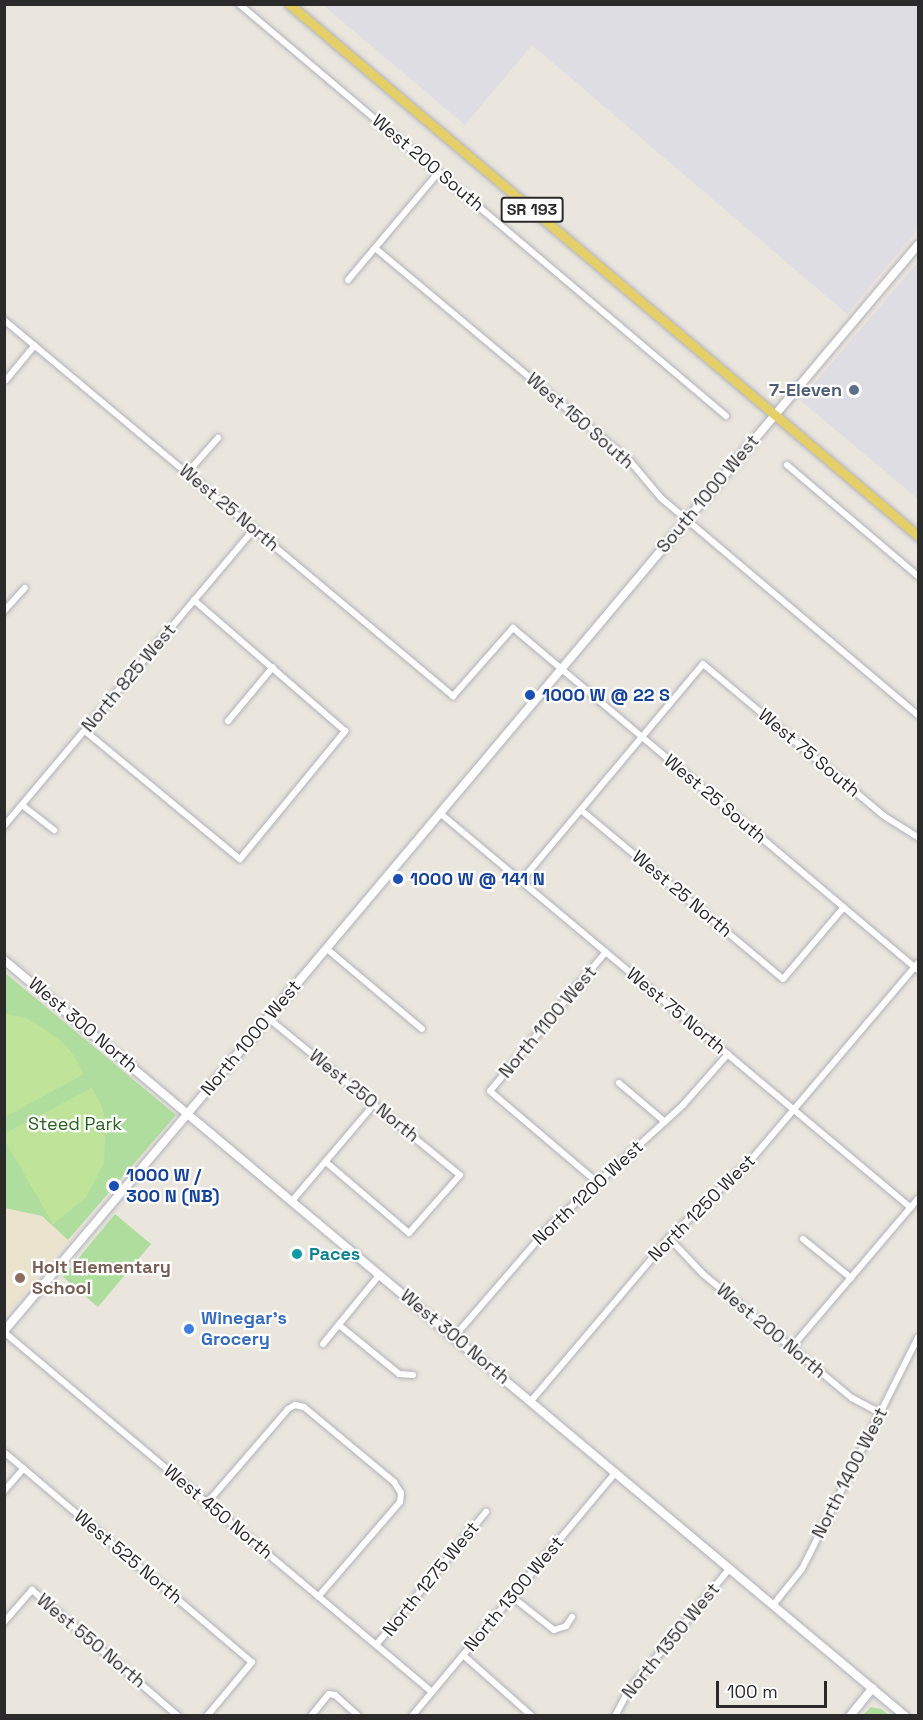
<!DOCTYPE html>
<html>
<head>
<meta charset="utf-8">
<style>
	body { margin:0 }
	#map { position:relative; width:923px; height:1720px; overflow:hidden; background:#ebe6dd; font-family:"Space Grotesk",sans-serif }
	div>[style] { position:absolute }
	.industrial>* { inset:0; background:#dfdde4 }
	.education>* { inset:0; background:#ebe3ce }
	.green>* { inset:0; background:#afdd9e }
	.pitch>* { inset:0; background:#c0e39a }
	.roads { filter:drop-shadow(0 0 2px #b0b2bc) drop-shadow(0 0 2px #b0b2bc) }
	.minor>* { height:6px; margin:-3px; padding:0 3px; transform-origin:3px; border-radius:3px; background:#fff }
	.tertiary>* { height:8px; margin:-4px; padding:0 4px; transform-origin:4px; border-radius:4px; background:#fff }
	.secondary>* { height:8px; margin:-4px; padding:0 4px; transform-origin:4px; border-radius:4px; background:#fff }
	.primary>* { height:9px; margin:-4.5px; padding:0 4.5px; transform-origin:4.5px; border-radius:4.5px; background:#e5cf68 }
	.dots>* { width:16px; height:16px; translate:-50% -50%; box-sizing:border-box; border:3px solid #fff; border-radius:50% }
	span { translate:-50% -50%; white-space:nowrap; text-align:center; line-height:1.15; -webkit-text-stroke:4.5px #fff; paint-order:stroke }
	.shield-label span { padding:2px 4px; background:#fff; border:2px solid; border-radius:4px; -webkit-text-stroke-width:0 }
	.shield-label { font-size:16px; color:#2a2a2a; font-weight:700 }
	.street-label { font-size:18px; color:#2a2a2a }
	.service-label { font-size:18px; color:#4e5e75; font-weight:700 }
	.right { translate:-100% -50%; text-align:right }
	.transit-label { font-size:18px; color:#164399; font-weight:700 }
	.left { translate:0 -50%; text-align:left }
	.park-label { font-size:18px; color:#296120 }
	.culture-label { font-size:18px; color:#0d838f; font-weight:700 }
	.education-label { font-size:18px; color:#785e54; font-weight:700 }
	.shop-label { font-size:18px; color:#366cbe; font-weight:700 }
	.frame { position:absolute; inset:0; border:6px solid #2a2a2a; pointer-events:none }
	.scale { position:absolute; left:716px; top:1681px; width:111px; height:27px; box-sizing:border-box; border:3px solid #2a2a2a; border-top:0; padding-left:8px; font-size:18px; line-height:21px; white-space:nowrap; color:#2a2a2a; -webkit-text-stroke:4px #fff; paint-order:stroke }
</style>
</head>
<body>
<div id="map">
	<div class="industrial">
		<div style="clip-path:polygon(323px 5px,918px 5px,918px 229px,847px 314px,532px 45px,465px 125px)"></div>
		<div style="clip-path:polygon(918px 262px,918px 499px,800px 400px)"></div>
	</div>
	<div class="education">
		<div style="clip-path:polygon(5px 1208px,42px 1216px,68px 1240px,5px 1316px)"></div>
	</div>
	<div class="green">
		<div style="clip-path:polygon(4px 972px,176px 1115px,68px 1240px,42px 1216px,5px 1208px)"></div>
		<div style="clip-path:polygon(115px 1214px,151px 1244px,98px 1307px,63px 1277px)"></div>
		<div style="clip-path:polygon(871px 1707px,881px 1709px,889px 1715px,866px 1715px,864px 1714px)"></div>
	</div>
	<div class="pitch">
		<div style="clip-path:polygon(5px 1014px,26px 1018px,58px 1038px,72px 1053px,84px 1074px,5px 1117px)"></div>
		<div style="clip-path:polygon(92px 1088px,102px 1107px,106px 1124px,104px 1163px,86px 1198px,53px 1224px,5px 1141px,6px 1133px)"></div>
	</div>
	<div class="roads">
		<div class="minor">
			<div style="left:239px;top:4px;width:638px;rotate:40.23deg"></div>
			<div style="left:375px;top:248px;width:332px;rotate:39.9deg"></div>
			<div style="left:630px;top:461px;width:48px;rotate:50deg"></div>
			<div style="left:661px;top:498px;width:336px;rotate:40.2deg"></div>
			<div style="left:348px;top:280px;width:141px;rotate:-49.9deg"></div>
			<div style="left:4px;top:320px;width:586px;rotate:39.94deg"></div>
			<div style="left:453px;top:696px;width:91px;rotate:-48.6deg"></div>
			<div style="left:513px;top:628px;width:530px;rotate:40.18deg"></div>
			<div style="left:6px;top:380px;width:45px;rotate:-50.4deg"></div>
			<div style="left:787px;top:465px;width:172px;rotate:40.3deg"></div>
			<div style="left:187px;top:473px;width:47px;rotate:-48.5deg"></div>
			<div style="left:4px;top:611px;width:31px;rotate:-48deg"></div>
			<div style="left:228px;top:721px;width:70px;rotate:-50.2deg"></div>
			<div style="left:85px;top:731px;width:201px;rotate:39.6deg"></div>
			<div style="left:240px;top:859px;width:166px;rotate:-50.6deg"></div>
			<div style="left:345px;top:731px;width:200px;rotate:-139.1deg"></div>
			<div style="left:22px;top:805px;width:41px;rotate:38deg"></div>
			<div style="left:581px;top:810px;width:263px;rotate:39.9deg"></div>
			<div style="left:783px;top:979px;width:94px;rotate:-49.7deg"></div>
			<div style="left:441px;top:814px;width:613px;rotate:39.97deg"></div>
			<div style="left:4px;top:826px;width:388px;rotate:-49.9deg"></div>
			<div style="left:521px;top:881px;width:283px;rotate:-50deg"></div>
			<div style="left:703px;top:664px;width:236px;rotate:40deg"></div>
			<div style="left:884px;top:816px;width:40px;rotate:32deg"></div>
			<div style="left:327px;top:949px;width:124px;rotate:40.1deg"></div>
			<div style="left:268px;top:1018px;width:248px;rotate:39.3deg"></div>
			<div style="left:460px;top:1175px;width:77px;rotate:131.3deg"></div>
			<div style="left:409px;top:1233px;width:109px;rotate:-139.5deg"></div>
			<div style="left:619px;top:1083px;width:60px;rotate:40.3deg"></div>
			<div style="left:598px;top:1183px;width:142px;rotate:-139.6deg"></div>
			<div style="left:490px;top:1091px;width:181px;rotate:-50.2deg"></div>
			<div style="left:292px;top:1201px;width:128px;rotate:-49.7deg"></div>
			<div style="left:669px;top:1238px;width:50px;rotate:46.6deg"></div>
			<div style="left:703px;top:1274px;width:194px;rotate:39.8deg"></div>
			<div style="left:852px;top:1398px;width:32px;rotate:28deg"></div>
			<div style="left:803px;top:1239px;width:62px;rotate:39.1deg"></div>
			<div style="left:339px;top:1325px;width:77px;rotate:39.2deg"></div>
			<div style="left:399px;top:1374px;width:14px;rotate:4deg"></div>
			<div style="left:4px;top:1332px;width:559px;rotate:40.07deg"></div>
			<div style="left:454px;top:1337px;width:145px;rotate:-49.2deg"></div>
			<div style="left:549px;top:1227px;width:181px;rotate:-42.3deg"></div>
			<div style="left:683px;top:1105px;width:68px;rotate:-48.6deg"></div>
			<div style="left:323px;top:1344px;width:90px;rotate:-50.8deg"></div>
			<div style="left:791px;top:1348px;width:196px;rotate:-49.6deg"></div>
			<div style="left:531px;top:1401px;width:214px;rotate:-49.7deg"></div>
			<div style="left:669px;top:1238px;width:113px;rotate:-43.6deg"></div>
			<div style="left:751px;top:1160px;width:258px;rotate:-49.7deg"></div>
			<div style="left:4px;top:1452px;width:325px;rotate:40.3deg"></div>
			<div style="left:252px;top:1662px;width:70px;rotate:129.8deg"></div>
			<div style="left:4px;top:1491px;width:30px;rotate:-49deg"></div>
			<div style="left:207px;top:1503px;width:124px;rotate:-49.2deg"></div>
			<div style="left:288px;top:1409px;width:8px;rotate:-30deg"></div>
			<div style="left:295px;top:1405px;width:9px;rotate:13deg"></div>
			<div style="left:304px;top:1407px;width:117px;rotate:39.8deg"></div>
			<div style="left:394px;top:1482px;width:13px;rotate:58deg"></div>
			<div style="left:401px;top:1493px;width:9px;rotate:96deg"></div>
			<div style="left:400px;top:1502px;width:125px;rotate:130.8deg"></div>
			<div style="left:511px;top:1596px;width:55px;rotate:38.3deg"></div>
			<div style="left:554px;top:1630px;width:13px;rotate:-18deg"></div>
			<div style="left:566px;top:1626px;width:11px;rotate:-56deg"></div>
			<div style="left:773px;top:1605px;width:46px;rotate:-51.1deg"></div>
			<div style="left:802px;top:1569px;width:259px;rotate:-63.4deg"></div>
			<div style="left:4px;top:1622px;width:43px;rotate:-48.8deg"></div>
			<div style="left:32px;top:1590px;width:193px;rotate:40.8deg"></div>
			<div style="left:376px;top:1645px;width:173px;rotate:-50.4deg"></div>
			<div style="left:463px;top:1655px;width:92px;rotate:41.5deg"></div>
			<div style="left:311px;top:1716px;width:28px;rotate:-51deg"></div>
			<div style="left:329px;top:1694px;width:6px;rotate:9deg"></div>
			<div style="left:335px;top:1695px;width:31px;rotate:42deg"></div>
			<div style="left:412px;top:1716px;width:318px;rotate:-50.1deg"></div>
			<div style="left:615px;top:1716px;width:26px;rotate:-62deg"></div>
			<div style="left:627px;top:1693px;width:162px;rotate:-50.5deg"></div>
		</div>
		<div class="tertiary">
			<div style="left:4px;top:1331px;width:285px;rotate:-49.8deg"></div>
			<div style="left:850px;top:1716px;width:36px;rotate:-51deg"></div>
		</div>
		<div class="secondary">
			<div style="left:4px;top:960px;width:1176px;rotate:40deg"></div>
			<div style="left:188px;top:1113px;width:1134px;rotate:-49.94deg"></div>
		</div>
		<div class="primary">
			<div style="left:289px;top:4px;width:824px;rotate:40.22deg"></div>
		</div>
	</div>
	<div class="dots">
		<div style="left:854px;top:390px;background:#5c6f8a"></div>
		<div style="left:530px;top:695px;background:#1a4fb4"></div>
		<div style="left:398px;top:879px;background:#1a4fb4"></div>
		<div style="left:114px;top:1186px;background:#1a4fb4"></div>
		<div style="left:297px;top:1254px;background:#0f9aa8"></div>
		<div style="left:20px;top:1278px;background:#8d6e63"></div>
		<div style="left:189px;top:1329px;background:#3f7fe0"></div>
	</div>
	<div class="shield-label">
		<span style="left:532px;top:210px">SR 193</span>
	</div>
	<div class="street-label">
		<span style="left:428px;top:163px;rotate:40deg">West 200 South</span>
		<span style="left:580px;top:421px;rotate:41deg">West 150 South</span>
		<span style="left:708px;top:494px;rotate:-50deg">South 1000 West</span>
		<span style="left:229px;top:508px;rotate:40deg">West 25 North</span>
		<span style="left:129px;top:678px;rotate:-50deg">North 825 West</span>
		<span style="left:809px;top:753px;rotate:40deg">West 75 South</span>
		<span style="left:715px;top:799px;rotate:40deg">West 25 South</span>
		<span style="left:682px;top:894px;rotate:40deg">West 25 North</span>
		<span style="left:676px;top:1011px;rotate:40deg">West 75 North</span>
		<span style="left:548px;top:1022px;rotate:-50deg">North 1100 West</span>
		<span style="left:83px;top:1025px;rotate:40deg">West 300 North</span>
		<span style="left:251px;top:1038px;rotate:-50deg">North 1000 West</span>
		<span style="left:364px;top:1096px;rotate:39deg">West 250 North</span>
		<span style="left:588px;top:1193px;rotate:-43deg">North 1200 West</span>
		<span style="left:702px;top:1208px;rotate:-45deg">North 1250 West</span>
		<span style="left:771px;top:1331px;rotate:40deg">West 200 North</span>
		<span style="left:455px;top:1337px;rotate:40deg">West 300 North</span>
		<span style="left:850px;top:1473px;rotate:-63deg">North 1400 West</span>
		<span style="left:218px;top:1512px;rotate:40deg">West 450 North</span>
		<span style="left:128px;top:1557px;rotate:40deg">West 525 North</span>
		<span style="left:431px;top:1579px;rotate:-51deg">North 1275 West</span>
		<span style="left:514px;top:1594px;rotate:-50deg">North 1300 West</span>
		<span style="left:91px;top:1641px;rotate:40deg">West 550 North</span>
		<span style="left:671px;top:1641px;rotate:-51deg">North 1350 West</span>
	</div>
	<div class="service-label">
		<span class="right" style="left:842px;top:390px">7-Eleven</span>
	</div>
	<div class="transit-label">
		<span class="left" style="left:542px;top:695px">1000 W @ 22 S</span>
		<span class="left" style="left:410px;top:879px">1000 W @ 141 N</span>
		<span class="left" style="left:126px;top:1186px">1000 W /<br>300 N (NB)</span>
	</div>
	<div class="park-label">
		<span style="left:75px;top:1124px">Steed Park</span>
	</div>
	<div class="culture-label">
		<span class="left" style="left:309px;top:1254px">Paces</span>
	</div>
	<div class="education-label">
		<span class="left" style="left:32px;top:1278px">Holt Elementary<br>School</span>
	</div>
	<div class="shop-label">
		<span class="left" style="left:201px;top:1329px">Winegar's<br>Grocery</span>
	</div>
	<div class="frame"></div>
	<div class="scale">100 m</div>
</div>
</body>
</html>
